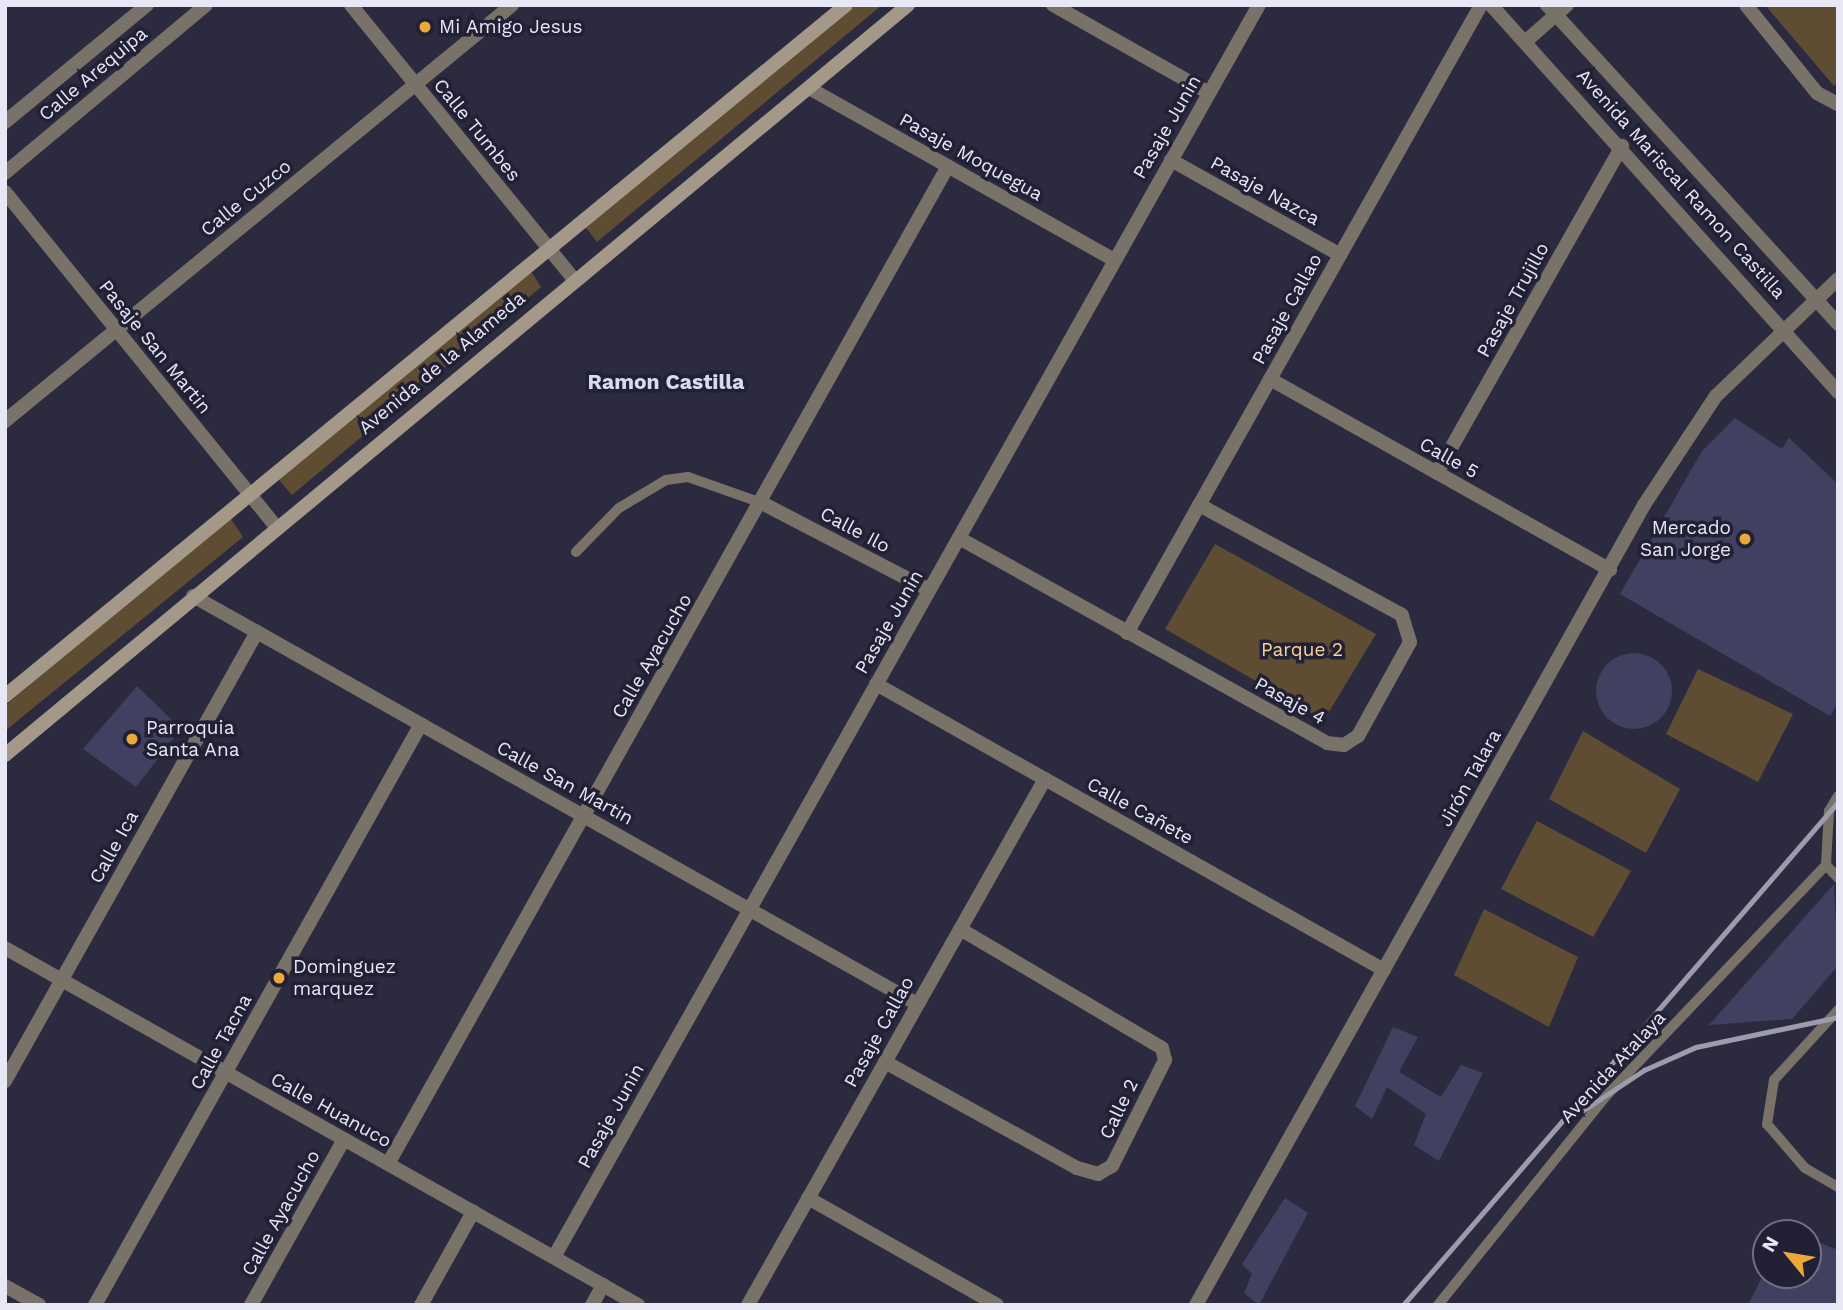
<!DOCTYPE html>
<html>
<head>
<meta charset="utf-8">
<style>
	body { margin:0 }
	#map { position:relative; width:1843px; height:1310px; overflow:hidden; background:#2b2a3f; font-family:"Work Sans",sans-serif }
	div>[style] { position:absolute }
	.green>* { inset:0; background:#5f4d33 }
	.building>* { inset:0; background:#424061 }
	.round { border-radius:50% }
	.lane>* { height:10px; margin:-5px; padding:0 5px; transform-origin:5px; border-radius:5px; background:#797268 }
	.street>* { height:14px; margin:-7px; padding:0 7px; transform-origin:7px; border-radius:7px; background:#797268 }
	.secondary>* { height:14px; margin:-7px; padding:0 7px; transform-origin:7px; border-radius:7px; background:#a49889 }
	.rail>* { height:5px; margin:-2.5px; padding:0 2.5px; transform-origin:2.5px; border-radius:2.5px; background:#9c9cad }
	.dots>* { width:19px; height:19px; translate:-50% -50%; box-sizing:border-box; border:4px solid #222034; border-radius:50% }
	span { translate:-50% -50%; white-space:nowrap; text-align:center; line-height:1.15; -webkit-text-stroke:7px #222034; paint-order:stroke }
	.poi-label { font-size:19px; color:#e7e7f5 }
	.left { translate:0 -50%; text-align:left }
	.right { translate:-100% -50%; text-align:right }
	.street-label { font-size:19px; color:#e7e7f5 }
	.park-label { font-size:19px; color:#fad39a }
	.neighbourhood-label { font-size:21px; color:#dad9f5; font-weight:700 }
	.frame { position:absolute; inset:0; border:7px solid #e7e7f5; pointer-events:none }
	.north { position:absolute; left:1752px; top:1219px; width:70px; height:70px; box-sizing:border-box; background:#222034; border:2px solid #717081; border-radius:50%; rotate:300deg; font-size:19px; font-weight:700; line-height:28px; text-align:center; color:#e7e7f5 }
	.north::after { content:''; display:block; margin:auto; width:24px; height:32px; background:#eba93a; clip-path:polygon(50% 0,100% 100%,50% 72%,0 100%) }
</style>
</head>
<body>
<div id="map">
	<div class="green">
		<div style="clip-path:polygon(850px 5px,882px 5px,597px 242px,584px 225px)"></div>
		<div style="clip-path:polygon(1765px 5px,1838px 5px,1838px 83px,1834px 86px)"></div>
		<div style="clip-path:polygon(529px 268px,541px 287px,292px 495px,278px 479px)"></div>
		<div style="clip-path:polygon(229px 516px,243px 537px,5px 731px,5px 706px)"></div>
		<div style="clip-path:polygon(1215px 544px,1376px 634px,1324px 720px,1165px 629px)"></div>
		<div style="clip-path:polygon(1698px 669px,1793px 714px,1758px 782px,1666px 734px)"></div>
		<div style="clip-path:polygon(1583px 731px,1680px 789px,1646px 853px,1549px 799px)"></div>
		<div style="clip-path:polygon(1537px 821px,1631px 871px,1593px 937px,1501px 889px)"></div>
		<div style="clip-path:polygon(1484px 909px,1578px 957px,1549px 1027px,1454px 975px)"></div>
	</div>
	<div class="building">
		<div style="clip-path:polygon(1735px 418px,1782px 449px,1789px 438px,1838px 484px,1838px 703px,1830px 716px,1620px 594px,1702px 451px)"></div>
		<div class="round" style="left:1596px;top:653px;width:76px;height:76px"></div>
		<div style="clip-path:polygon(137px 686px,181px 729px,136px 787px,83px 749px)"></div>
		<div style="clip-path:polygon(1834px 884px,1838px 966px,1792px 1019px,1709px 1025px)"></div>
		<div style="clip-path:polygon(1393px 1027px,1418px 1037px,1399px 1072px,1441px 1097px,1461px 1065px,1483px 1073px,1439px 1161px,1414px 1145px,1426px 1114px,1387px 1087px,1372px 1119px,1355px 1106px)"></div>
		<div style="clip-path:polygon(1285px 1198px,1308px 1213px,1259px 1305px,1244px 1293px,1252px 1274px,1242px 1264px)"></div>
		<div style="clip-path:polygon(1808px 1238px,1838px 1250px,1838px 1305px,1748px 1305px,1763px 1275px,1808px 1275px)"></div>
	</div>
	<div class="lane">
		<div style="left:576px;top:552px;width:62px;rotate:-45.7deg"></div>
		<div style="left:619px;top:508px;width:55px;rotate:-30.8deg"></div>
		<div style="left:666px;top:480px;width:22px;rotate:-8deg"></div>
		<div style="left:688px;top:477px;width:78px;rotate:19.4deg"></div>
		<div style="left:1838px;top:796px;width:17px;rotate:121deg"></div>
		<div style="left:1829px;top:811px;width:54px;rotate:93.2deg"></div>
		<div style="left:1826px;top:865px;width:18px;rotate:47deg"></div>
		<div style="left:1838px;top:1010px;width:95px;rotate:132.4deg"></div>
		<div style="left:1774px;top:1080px;width:45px;rotate:99deg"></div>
		<div style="left:1767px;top:1124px;width:58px;rotate:49.2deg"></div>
		<div style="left:1805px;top:1168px;width:38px;rotate:30deg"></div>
		<div style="left:1438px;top:1305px;width:270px;rotate:-51.2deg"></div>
		<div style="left:1607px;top:1095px;width:318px;rotate:-46.4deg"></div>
	</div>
	<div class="street">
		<div style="left:351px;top:5px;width:353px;rotate:50.9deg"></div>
		<div style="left:1053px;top:5px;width:179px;rotate:29.4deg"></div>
		<div style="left:1491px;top:5px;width:520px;rotate:48.12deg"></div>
		<div style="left:1547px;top:5px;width:432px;rotate:47.6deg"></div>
		<div style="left:1746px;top:5px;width:113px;rotate:51.1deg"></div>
		<div style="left:1817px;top:93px;width:24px;rotate:28deg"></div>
		<div style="left:1525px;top:42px;width:56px;rotate:-41.4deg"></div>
		<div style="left:809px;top:88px;width:349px;rotate:29.4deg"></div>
		<div style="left:5px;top:122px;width:184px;rotate:-39.5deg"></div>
		<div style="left:1171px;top:160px;width:194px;rotate:29.3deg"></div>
		<div style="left:5px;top:173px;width:262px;rotate:-39.9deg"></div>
		<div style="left:5px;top:192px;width:429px;rotate:51deg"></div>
		<div style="left:1270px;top:379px;width:390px;rotate:29.3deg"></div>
		<div style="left:5px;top:421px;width:656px;rotate:-39.37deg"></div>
		<div style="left:1437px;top:473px;width:376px;rotate:-60.5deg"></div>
		<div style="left:762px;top:503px;width:188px;rotate:27.5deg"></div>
		<div style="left:959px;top:538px;width:421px;rotate:29.1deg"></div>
		<div style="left:1327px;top:743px;width:17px;rotate:7deg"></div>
		<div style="left:1344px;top:745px;width:17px;rotate:-33deg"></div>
		<div style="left:1358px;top:736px;width:107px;rotate:-61deg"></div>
		<div style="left:1410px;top:642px;width:28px;rotate:-107deg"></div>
		<div style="left:1402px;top:615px;width:231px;rotate:-151.5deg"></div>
		<div style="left:193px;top:596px;width:831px;rotate:29.4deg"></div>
		<div style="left:1127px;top:633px;width:721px;rotate:-60.59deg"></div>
		<div style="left:876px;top:684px;width:583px;rotate:29.38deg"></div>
		<div style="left:5px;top:948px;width:727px;rotate:29.42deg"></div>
		<div style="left:885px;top:1062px;width:219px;rotate:28.9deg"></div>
		<div style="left:1077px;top:1168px;width:22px;rotate:16deg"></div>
		<div style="left:1098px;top:1174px;width:16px;rotate:-30deg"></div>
		<div style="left:1112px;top:1166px;width:119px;rotate:-63.4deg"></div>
		<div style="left:1165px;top:1060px;width:12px;rotate:-104deg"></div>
		<div style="left:1162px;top:1048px;width:234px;rotate:-149.5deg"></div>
		<div style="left:5px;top:1081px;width:515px;rotate:-60.7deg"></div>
		<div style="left:388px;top:1164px;width:1144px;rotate:-60.7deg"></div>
		<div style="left:808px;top:1198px;width:217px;rotate:29.5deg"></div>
		<div style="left:554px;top:1257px;width:1437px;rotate:-60.62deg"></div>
		<div style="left:5px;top:1286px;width:39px;rotate:29deg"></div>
		<div style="left:95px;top:1305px;width:666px;rotate:-60.7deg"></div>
		<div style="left:251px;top:1305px;width:190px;rotate:-60.7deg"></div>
		<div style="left:421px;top:1305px;width:107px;rotate:-60.8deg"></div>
		<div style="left:592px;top:1305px;width:23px;rotate:-61deg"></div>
		<div style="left:748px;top:1305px;width:604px;rotate:-60.55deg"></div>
		<div style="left:1196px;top:1305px;width:917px;rotate:-60.75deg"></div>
		<div style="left:1644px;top:505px;width:131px;rotate:-56.6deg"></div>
		<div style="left:1716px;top:396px;width:169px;rotate:-43.8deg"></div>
	</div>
	<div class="secondary">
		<div style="left:5px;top:696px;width:1088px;rotate:-39.41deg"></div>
		<div style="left:5px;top:755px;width:1174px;rotate:-39.71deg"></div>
	</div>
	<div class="rail">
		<div style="left:1576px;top:1115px;width:82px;rotate:-33.5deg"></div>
		<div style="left:1644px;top:1070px;width:57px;rotate:-23.9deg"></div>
		<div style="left:1696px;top:1047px;width:145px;rotate:-11.9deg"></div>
		<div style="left:1403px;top:1305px;width:665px;rotate:-49.15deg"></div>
	</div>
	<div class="dots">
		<div style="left:425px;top:27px;background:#eba93a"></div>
		<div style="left:1745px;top:539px;background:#eba93a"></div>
		<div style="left:132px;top:739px;background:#eba93a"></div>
		<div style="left:279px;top:978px;background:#eba93a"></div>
	</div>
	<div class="poi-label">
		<span class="left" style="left:439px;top:27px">Mi Amigo Jesus</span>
		<span class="right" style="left:1731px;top:539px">Mercado<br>San Jorge</span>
		<span class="left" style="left:146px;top:739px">Parroquia<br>Santa Ana</span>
		<span class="left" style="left:293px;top:978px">Dominguez<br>marquez</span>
	</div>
	<div class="street-label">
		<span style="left:93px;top:74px;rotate:-40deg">Calle Arequipa</span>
		<span style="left:1167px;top:127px;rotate:-60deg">Pasaje Junin</span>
		<span style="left:477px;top:130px;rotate:51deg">Calle Tumbes</span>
		<span style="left:971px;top:157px;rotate:29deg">Pasaje Moquegua</span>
		<span style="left:1681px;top:184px;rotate:48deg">Avenida Mariscal Ramon Castilla</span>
		<span style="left:1265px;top:191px;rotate:29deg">Pasaje Nazca</span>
		<span style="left:246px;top:198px;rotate:-39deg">Calle Cuzco</span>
		<span style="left:1513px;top:300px;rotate:-61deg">Pasaje Trujillo</span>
		<span style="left:1287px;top:309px;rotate:-61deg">Pasaje Callao</span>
		<span style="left:155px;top:347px;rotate:51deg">Pasaje San Martin</span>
		<span style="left:442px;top:363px;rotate:-40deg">Avenida de la Alameda</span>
		<span style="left:1449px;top:458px;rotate:29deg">Calle 5</span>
		<span style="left:855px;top:530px;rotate:28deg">Calle Ilo</span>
		<span style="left:889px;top:622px;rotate:-60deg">Pasaje Junin</span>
		<span style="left:652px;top:656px;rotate:-60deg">Calle Ayacucho</span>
		<span style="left:1290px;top:701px;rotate:29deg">Pasaje 4</span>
		<span style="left:1470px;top:778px;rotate:-61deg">Jirón Talara</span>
		<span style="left:565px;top:783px;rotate:29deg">Calle San Martin</span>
		<span style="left:1140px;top:811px;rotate:29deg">Calle Cañete</span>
		<span style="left:114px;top:847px;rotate:-61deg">Calle Ica</span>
		<span style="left:879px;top:1032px;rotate:-61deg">Pasaje Callao</span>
		<span style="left:221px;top:1042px;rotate:-61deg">Calle Tacna</span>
		<span style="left:1613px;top:1067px;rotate:-47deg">Avenida Atalaya</span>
		<span style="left:1119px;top:1109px;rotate:-64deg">Calle 2</span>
		<span style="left:331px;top:1110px;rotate:29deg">Calle Huanuco</span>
		<span style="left:611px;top:1116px;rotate:-61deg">Pasaje Junin</span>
		<span style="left:281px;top:1213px;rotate:-61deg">Calle Ayacucho</span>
	</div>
	<div class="park-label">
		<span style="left:1302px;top:650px">Parque 2</span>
	</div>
	<div class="neighbourhood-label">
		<span style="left:666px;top:382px">Ramon Castilla</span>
	</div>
	<div class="frame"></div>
	<div class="north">N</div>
</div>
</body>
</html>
